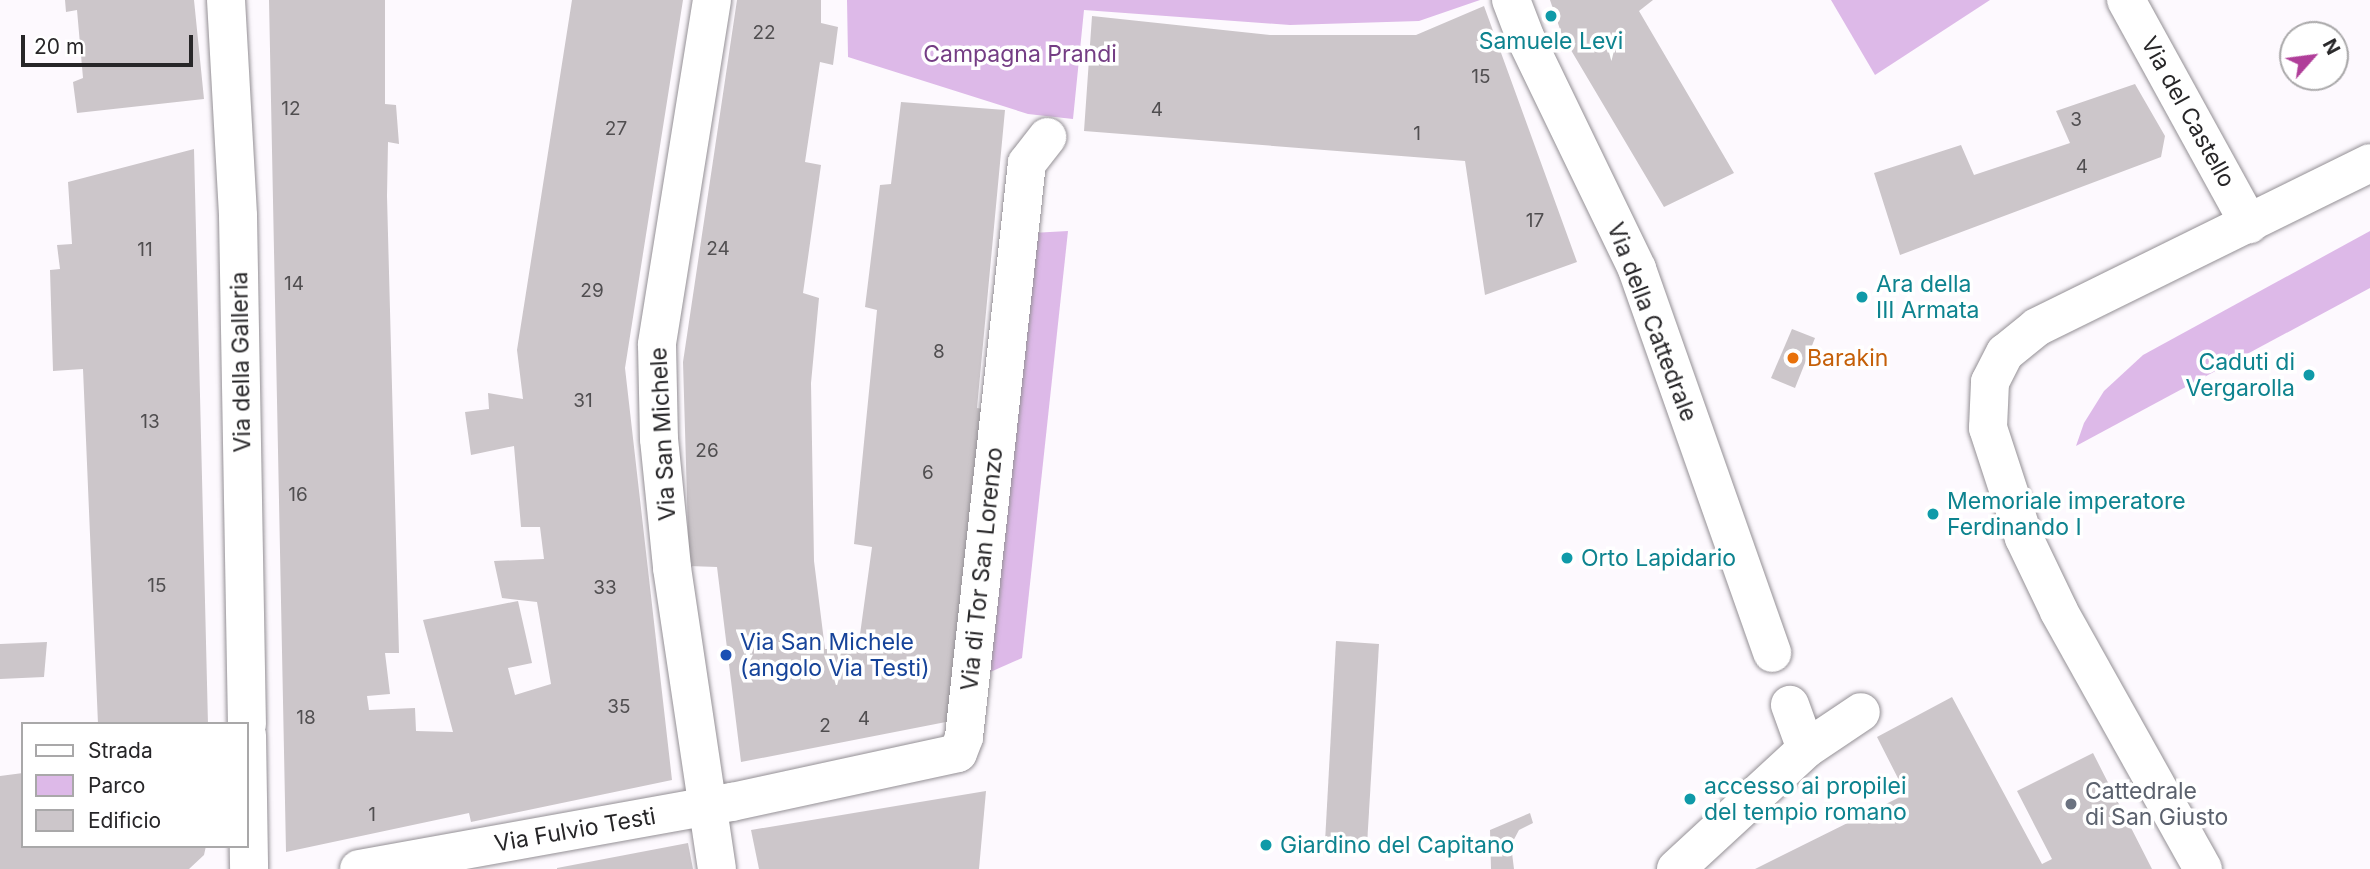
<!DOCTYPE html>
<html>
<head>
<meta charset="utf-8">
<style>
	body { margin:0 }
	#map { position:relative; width:2370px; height:869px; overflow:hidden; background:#fdf9fe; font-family:Inter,sans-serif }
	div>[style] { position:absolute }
	.green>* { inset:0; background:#ddb9e8 }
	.building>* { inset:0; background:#ccc6ca }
	.roads { filter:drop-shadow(0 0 2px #949095) drop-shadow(0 0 2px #949095) }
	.pedestrian>* { height:38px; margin:-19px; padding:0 19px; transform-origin:19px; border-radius:19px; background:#fff }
	.minor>* { height:38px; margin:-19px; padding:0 19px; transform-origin:19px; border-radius:19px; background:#fff }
	.tertiary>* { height:38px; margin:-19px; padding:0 19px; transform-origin:19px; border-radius:19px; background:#fff }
	.dots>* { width:19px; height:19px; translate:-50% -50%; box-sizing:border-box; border:4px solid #fff; border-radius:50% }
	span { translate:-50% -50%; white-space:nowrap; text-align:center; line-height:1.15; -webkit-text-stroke:7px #fff; paint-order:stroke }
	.number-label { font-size:19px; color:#504e50 }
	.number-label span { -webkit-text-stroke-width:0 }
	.culture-label { font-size:23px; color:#0d838f }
	.left { translate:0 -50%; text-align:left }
	.right { translate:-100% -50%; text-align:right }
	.park-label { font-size:23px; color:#743d84 }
	.street-label { font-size:23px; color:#272628 }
	.food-label { font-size:23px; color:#c56008 }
	.transit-label { font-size:23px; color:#164399 }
	.worship-label { font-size:23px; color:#5b616d }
	.legend { position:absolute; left:21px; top:722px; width:228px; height:126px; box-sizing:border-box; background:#fff; border:2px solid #a9a8a9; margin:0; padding:9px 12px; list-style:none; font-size:21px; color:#272628 }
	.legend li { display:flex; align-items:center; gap:14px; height:35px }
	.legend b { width:35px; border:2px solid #a9a8a9 }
	.north { position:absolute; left:2279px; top:21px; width:70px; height:70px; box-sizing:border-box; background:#fff; border:2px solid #a9a8a9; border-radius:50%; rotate:62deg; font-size:19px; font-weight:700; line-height:28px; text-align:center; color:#272628 }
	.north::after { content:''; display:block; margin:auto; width:24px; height:32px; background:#b03e99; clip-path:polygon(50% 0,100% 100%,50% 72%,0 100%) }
	.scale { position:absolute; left:21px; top:35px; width:172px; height:32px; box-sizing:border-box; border:4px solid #272628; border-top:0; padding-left:9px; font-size:21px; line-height:24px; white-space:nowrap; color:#272628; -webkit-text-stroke:5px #fff; paint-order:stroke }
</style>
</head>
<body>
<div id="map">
	<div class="green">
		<div style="clip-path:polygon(847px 0,1480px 0,1419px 21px,1290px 25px,1084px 10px,1073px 119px,1028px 114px,848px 57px)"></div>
		<div style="clip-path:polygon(1831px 0,1990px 0,1875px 75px)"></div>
		<div style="clip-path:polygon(1068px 231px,1022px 658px,988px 673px,1032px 233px)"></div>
		<div style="clip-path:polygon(2370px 231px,2370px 288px,2076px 446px,2084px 423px,2104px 391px,2143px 355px)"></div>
	</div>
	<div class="building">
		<div style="clip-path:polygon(65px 0,194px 0,204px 99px,77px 113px,73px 82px,83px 78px,77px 10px,66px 12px)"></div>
		<div style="clip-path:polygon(269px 0,385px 0,385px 104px,396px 105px,399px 144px,388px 142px,387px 196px,399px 653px,385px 653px,390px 694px,367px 696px,369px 710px,415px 708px,416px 731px,453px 732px,423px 620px,518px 601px,532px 663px,508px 668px,515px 695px,551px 684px,537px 602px,502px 598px,494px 561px,544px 559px,540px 527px,521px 527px,514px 446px,471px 455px,465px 412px,489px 409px,488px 393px,523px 399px,517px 350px,572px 0,683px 0,625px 368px,672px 780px,471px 822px,469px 813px,286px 852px)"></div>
		<div style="clip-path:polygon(737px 0,821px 0,821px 23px,838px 27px,833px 65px,820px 62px,805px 162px,821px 165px,803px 293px,819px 298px,811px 383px,814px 561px,825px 649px,858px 649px,872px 547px,854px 544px,877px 310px,865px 307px,880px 185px,891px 184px,901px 102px,1005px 110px,977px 408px,989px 410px,951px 721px,741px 762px,717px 567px,689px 566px,683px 362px)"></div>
		<div style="clip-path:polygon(1550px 0,1653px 0,1639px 11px,1734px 173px,1664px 207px,1562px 35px)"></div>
		<div style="clip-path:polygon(1484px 6px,1577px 262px,1485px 295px,1465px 161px,1084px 131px,1092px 16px,1270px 35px,1416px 35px)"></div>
		<div style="clip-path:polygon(2135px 84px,2165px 136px,2161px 157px,1900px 255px,1874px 173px,1961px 145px,1974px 175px,2070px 143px,2056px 111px)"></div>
		<div style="clip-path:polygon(194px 149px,208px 724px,98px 724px,83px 369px,53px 371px,50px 270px,60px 269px,57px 245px,72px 244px,68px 182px)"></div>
		<div style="clip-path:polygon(1792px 329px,1815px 338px,1795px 388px,1771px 378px)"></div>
		<div style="clip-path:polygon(1336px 641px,1379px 644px,1367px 845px,1325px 842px)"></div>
		<div style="clip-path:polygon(47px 642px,44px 677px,0 679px,0 644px)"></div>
		<div style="clip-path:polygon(1952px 697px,2042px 864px,2052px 859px,2017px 791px,2093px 753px,2152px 869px,1755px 869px,1906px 794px,1877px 737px)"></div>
		<div style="clip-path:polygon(23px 773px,23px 846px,206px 846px,204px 855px,189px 869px,0 869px,0 776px)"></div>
		<div style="clip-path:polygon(986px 791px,979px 869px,759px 869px,751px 830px)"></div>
		<div style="clip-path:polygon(1530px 813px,1533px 823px,1519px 830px,1511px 845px,1514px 869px,1491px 869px,1490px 830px)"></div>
		<div style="clip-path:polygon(688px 843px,693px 869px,557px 869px,557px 868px)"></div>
	</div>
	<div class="roads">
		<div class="pedestrian">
			<div style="left:1525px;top:37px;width:258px;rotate:64.2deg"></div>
			<div style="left:1637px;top:269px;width:407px;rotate:70.6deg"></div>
			<div style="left:1806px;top:749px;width:66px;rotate:-33.9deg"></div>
			<div style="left:1676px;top:869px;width:177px;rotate:-42.7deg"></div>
			<div style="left:1806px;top:749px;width:47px;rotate:-110deg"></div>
		</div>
		<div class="minor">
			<div style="left:226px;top:0;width:216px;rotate:86.8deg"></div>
			<div style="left:238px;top:216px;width:508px;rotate:88.99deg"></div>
			<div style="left:1511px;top:0;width:40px;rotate:69deg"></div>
			<div style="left:2126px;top:0;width:256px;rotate:61.2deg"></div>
			<div style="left:247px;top:735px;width:134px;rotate:89.1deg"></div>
			<div style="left:359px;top:869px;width:379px;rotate:-10.2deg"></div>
			<div style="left:732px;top:802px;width:231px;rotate:-12.2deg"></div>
			<div style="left:958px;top:753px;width:17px;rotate:-69deg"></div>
			<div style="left:964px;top:737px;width:577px;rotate:-83.74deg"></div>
			<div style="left:1027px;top:163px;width:33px;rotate:-52deg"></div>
			<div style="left:2203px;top:869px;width:295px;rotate:-119.2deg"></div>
			<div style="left:2059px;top:611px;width:81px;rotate:-115.6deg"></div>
			<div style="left:2024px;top:538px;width:116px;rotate:-108.1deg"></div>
			<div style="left:1988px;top:428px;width:46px;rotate:-87.5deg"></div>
			<div style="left:1990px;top:382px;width:33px;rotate:-63deg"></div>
			<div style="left:2005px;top:353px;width:41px;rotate:-39.1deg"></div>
			<div style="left:2037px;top:327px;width:371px;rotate:-26.2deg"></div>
		</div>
		<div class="tertiary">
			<div style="left:712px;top:0;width:349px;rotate:99.1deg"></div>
			<div style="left:657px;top:345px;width:94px;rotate:88.8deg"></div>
			<div style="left:659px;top:439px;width:130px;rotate:84.2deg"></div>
			<div style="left:672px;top:568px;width:304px;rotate:81.5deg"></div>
		</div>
	</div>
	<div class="dots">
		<div style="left:1551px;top:16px;background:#0f9aa8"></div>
		<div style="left:1862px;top:297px;background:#0f9aa8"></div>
		<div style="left:1793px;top:358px;background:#e8710a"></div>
		<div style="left:2309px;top:375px;background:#0f9aa8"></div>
		<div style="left:1933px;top:514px;background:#0f9aa8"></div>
		<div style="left:1567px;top:558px;background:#0f9aa8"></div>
		<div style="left:726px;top:655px;background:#1a4fb4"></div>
		<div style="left:1690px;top:799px;background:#0f9aa8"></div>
		<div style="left:2071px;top:804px;background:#6b7280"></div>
		<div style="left:1266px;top:845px;background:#0f9aa8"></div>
	</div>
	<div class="number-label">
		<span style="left:764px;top:33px">22</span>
		<span style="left:1481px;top:77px">15</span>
		<span style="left:291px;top:109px">12</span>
		<span style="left:1157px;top:110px">4</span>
		<span style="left:2076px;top:120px">3</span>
		<span style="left:616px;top:129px">27</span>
		<span style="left:1417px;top:134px">1</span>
		<span style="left:2082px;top:167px">4</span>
		<span style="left:1535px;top:221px">17</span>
		<span style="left:718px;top:249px">24</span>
		<span style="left:145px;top:250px">11</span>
		<span style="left:294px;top:284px">14</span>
		<span style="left:592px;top:291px">29</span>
		<span style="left:939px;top:352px">8</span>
		<span style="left:583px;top:401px">31</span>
		<span style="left:150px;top:422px">13</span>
		<span style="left:707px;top:451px">26</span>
		<span style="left:928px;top:473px">6</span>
		<span style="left:298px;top:495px">16</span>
		<span style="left:157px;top:586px">15</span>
		<span style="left:605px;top:588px">33</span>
		<span style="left:619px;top:707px">35</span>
		<span style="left:306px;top:718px">18</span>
		<span style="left:864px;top:719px">4</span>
		<span style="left:825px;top:726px">2</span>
		<span style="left:372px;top:815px">1</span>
	</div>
	<div class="culture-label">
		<span style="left:1551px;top:41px">Samuele Levi</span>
		<span class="left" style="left:1876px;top:297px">Ara della<br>III Armata</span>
		<span class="right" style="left:2295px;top:375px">Caduti di<br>Vergarolla</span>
		<span class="left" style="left:1947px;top:514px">Memoriale imperatore<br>Ferdinando I</span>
		<span class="left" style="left:1581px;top:558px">Orto Lapidario</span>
		<span class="left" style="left:1704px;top:799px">accesso ai propilei<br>del tempio romano</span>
		<span class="left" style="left:1280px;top:845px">Giardino del Capitano</span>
	</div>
	<div class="park-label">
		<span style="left:1020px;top:54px">Campagna Prandi</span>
	</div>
	<div class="street-label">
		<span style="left:2188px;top:112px;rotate:61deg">Via del Castello</span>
		<span style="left:1652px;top:322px;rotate:69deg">Via della Cattedrale</span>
		<span style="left:241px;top:362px;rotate:-91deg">Via della Galleria</span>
		<span style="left:663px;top:434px;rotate:-93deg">Via San Michele</span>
		<span style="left:982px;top:569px;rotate:-84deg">Via di Tor San Lorenzo</span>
		<span style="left:575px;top:830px;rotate:-10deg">Via Fulvio Testi</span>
	</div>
	<div class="food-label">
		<span class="left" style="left:1807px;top:358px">Barakin</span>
	</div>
	<div class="transit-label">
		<span class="left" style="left:740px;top:655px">Via San Michele<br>(angolo Via Testi)</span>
	</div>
	<div class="worship-label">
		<span class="left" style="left:2085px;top:804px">Cattedrale<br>di San Giusto</span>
	</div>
	<ul class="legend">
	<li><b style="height:9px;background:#fff"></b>Strada</li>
	<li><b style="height:19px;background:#ddb9e8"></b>Parco</li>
	<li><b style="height:19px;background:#ccc6ca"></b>Edificio</li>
	</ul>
	<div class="north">N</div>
	<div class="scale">20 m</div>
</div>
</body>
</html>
